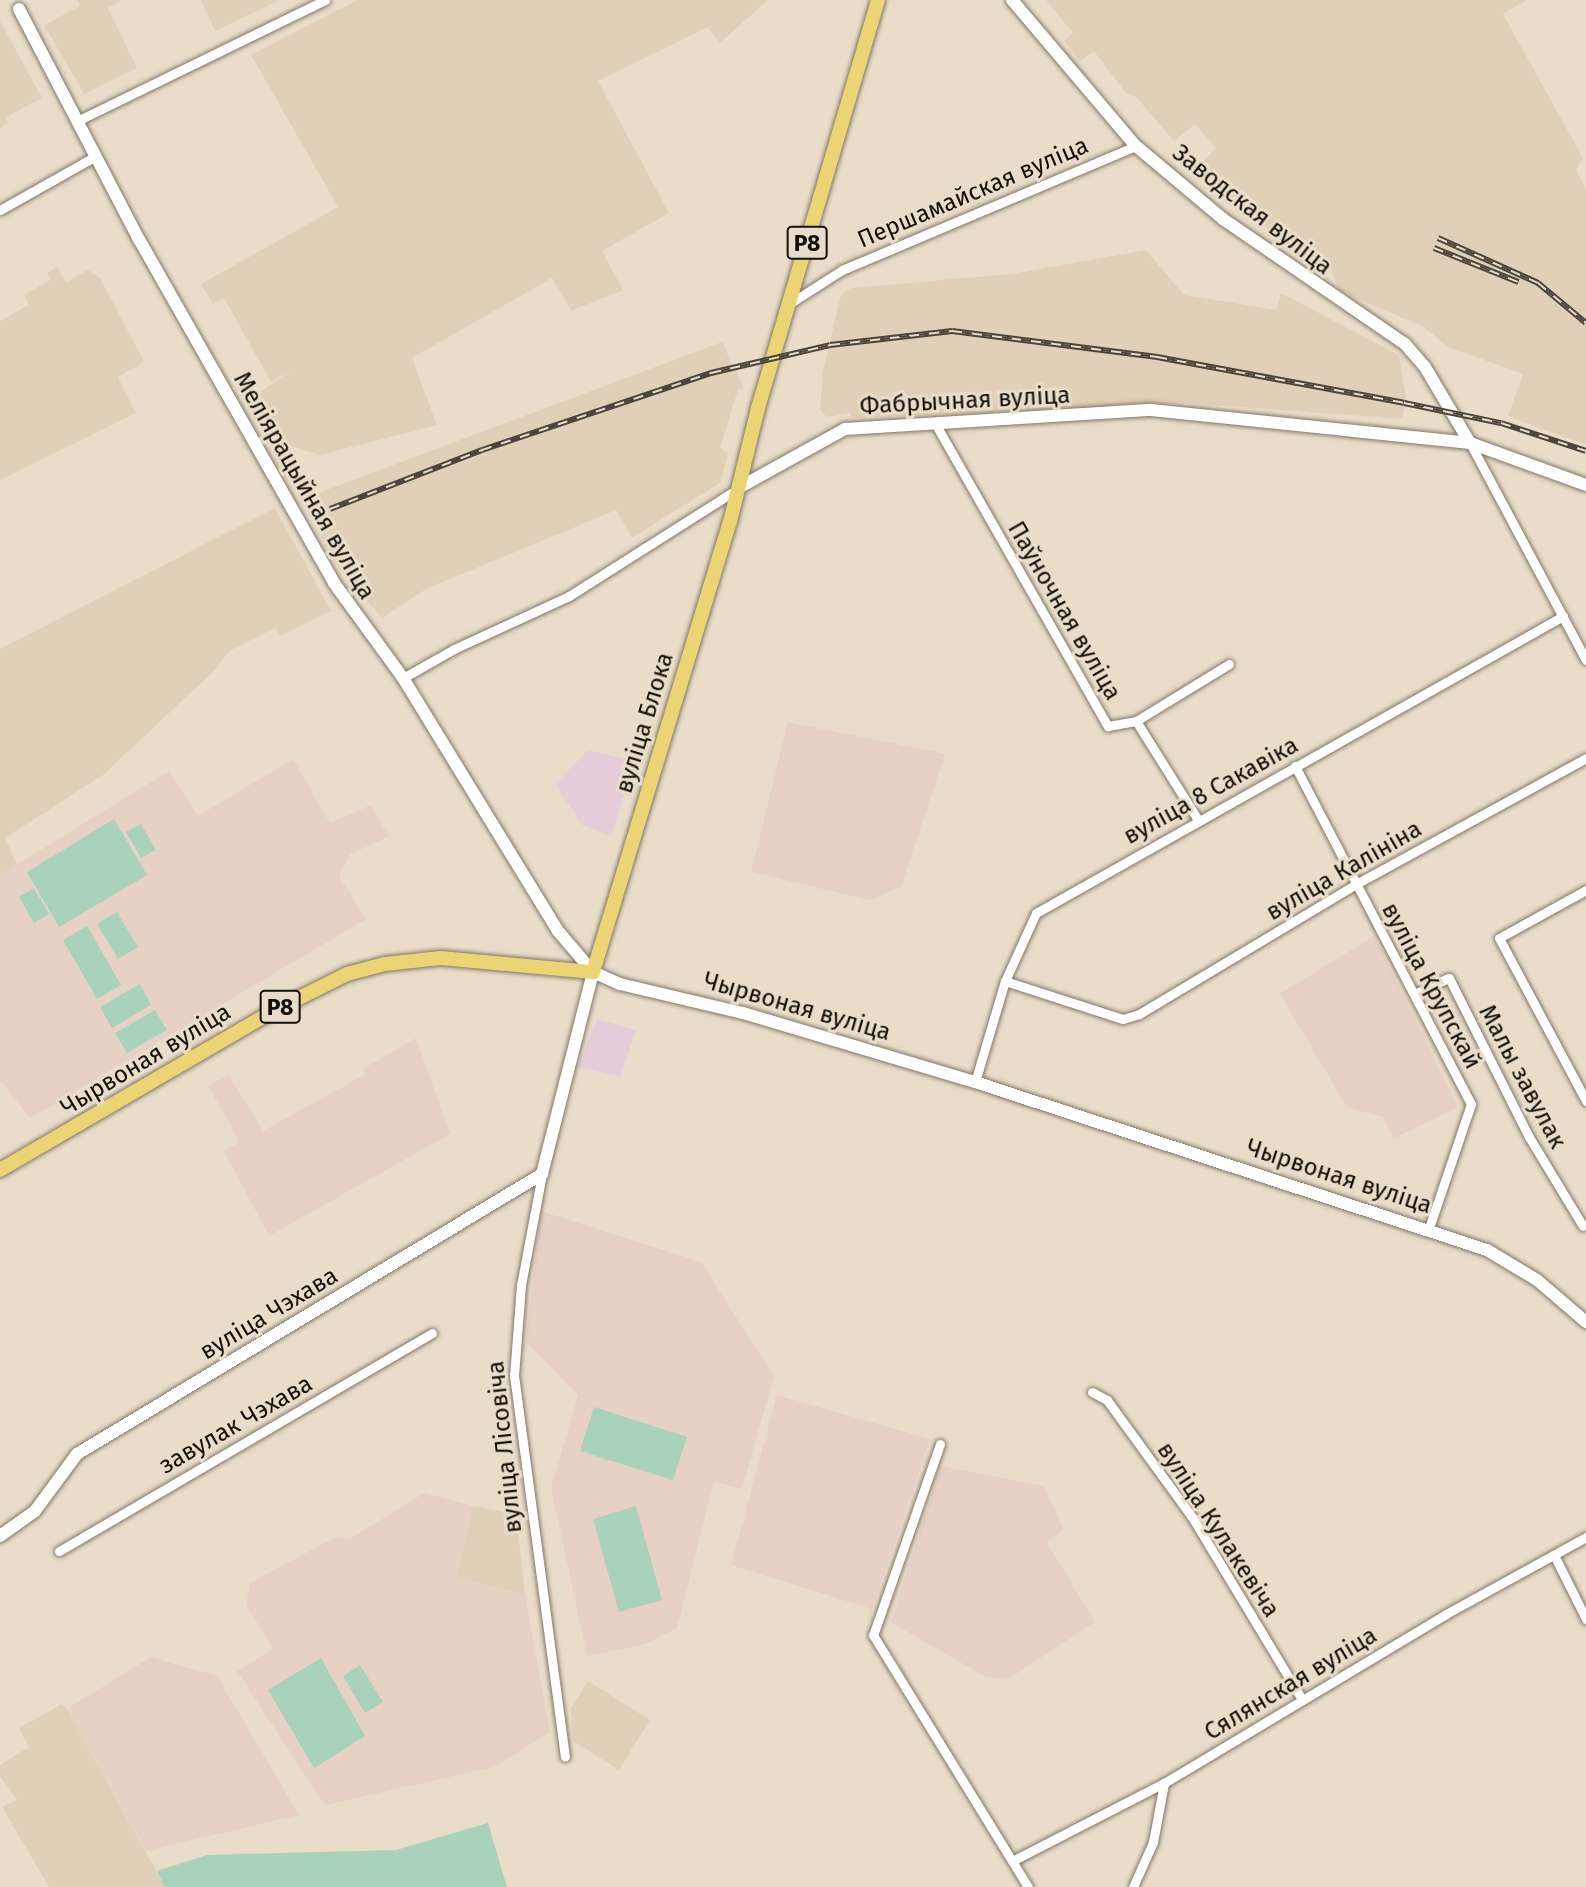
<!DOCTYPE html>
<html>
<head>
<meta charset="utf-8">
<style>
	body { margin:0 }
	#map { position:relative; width:1586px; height:1887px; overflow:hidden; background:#e9ddca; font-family:"Fira Sans",sans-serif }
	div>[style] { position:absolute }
	.commercial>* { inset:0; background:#e5ced9 }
	.built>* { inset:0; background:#e0d0b7 }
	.education>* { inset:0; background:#e7d0c4 }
	.green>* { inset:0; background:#a9d2bb }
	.roads { filter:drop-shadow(0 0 2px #827766) drop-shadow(0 0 2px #827766) }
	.street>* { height:9px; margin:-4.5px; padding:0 4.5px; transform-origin:4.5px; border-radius:4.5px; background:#fff }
	.secondary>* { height:12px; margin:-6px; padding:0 6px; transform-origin:6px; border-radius:6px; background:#fff }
	.primary>* { height:14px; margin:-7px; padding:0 7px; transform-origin:7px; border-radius:7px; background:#ead473 }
	.rail>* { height:6px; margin-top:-3px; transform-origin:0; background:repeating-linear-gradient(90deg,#e9ddca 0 10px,#4b453b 0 20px); box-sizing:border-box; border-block:2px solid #4b453b }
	span { translate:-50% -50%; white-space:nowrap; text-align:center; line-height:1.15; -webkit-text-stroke:6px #e9ddca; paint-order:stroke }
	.shield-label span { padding:2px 5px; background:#e9ddca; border:2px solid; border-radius:5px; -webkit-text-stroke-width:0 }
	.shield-label { font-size:23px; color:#120e08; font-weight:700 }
	.street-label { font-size:24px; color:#120e08 }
</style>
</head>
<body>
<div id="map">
	<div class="commercial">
		<div style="clip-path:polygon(588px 750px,635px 761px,611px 836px,582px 825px,555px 784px)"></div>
		<div style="clip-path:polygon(597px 1019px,636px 1030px,620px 1077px,578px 1067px)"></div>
	</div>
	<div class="built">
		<div style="clip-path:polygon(77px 0,122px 0,108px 8px,137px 68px,84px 94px,44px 25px,80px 6px)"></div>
		<div style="clip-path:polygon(201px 0,280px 0,215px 31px)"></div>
		<div style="clip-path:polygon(357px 0,768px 0,720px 43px,708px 27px,598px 81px,669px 213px,602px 251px,623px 290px,571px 311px,552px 278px,412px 358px,437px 425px,320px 455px,284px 444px,257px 394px,292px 370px,271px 382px,224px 298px,213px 304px,201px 284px,338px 207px,251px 55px)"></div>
		<div style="clip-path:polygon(1046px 0,1527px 0,1503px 14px,1583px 158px,1576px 170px,1586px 189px,1586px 445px,1508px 416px,1523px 374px,1448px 347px,1424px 327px,1339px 291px,1331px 268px,1261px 225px,1198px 167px,1216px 148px,1195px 124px,1174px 141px,1136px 97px,1125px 92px,1094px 51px,1080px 61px,1064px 41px,1073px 33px)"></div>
		<div style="clip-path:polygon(0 21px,42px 98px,6px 117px,8px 123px,0 128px)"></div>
		<div style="clip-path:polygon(1146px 250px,1184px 295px,1277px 310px,1281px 293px,1399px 355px,1406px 397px,1402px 419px,1186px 403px,852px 418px,850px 413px,827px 417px,820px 410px,823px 372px,841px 294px,851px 288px,1012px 274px)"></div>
		<div style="clip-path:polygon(57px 267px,66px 282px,88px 270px,100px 278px,113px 302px,144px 362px,118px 377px,136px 413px,0 480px,0 321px,29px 305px,24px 295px,50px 280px,47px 273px)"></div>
		<div style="clip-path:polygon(722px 342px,743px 387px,738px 390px,720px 448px,728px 452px,721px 482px,632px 538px,616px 510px,426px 589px,382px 618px,352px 585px,347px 572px,340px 571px,302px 499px)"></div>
		<div style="clip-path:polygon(275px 508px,331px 611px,280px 636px,275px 628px,229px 651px,215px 670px,103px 775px,5px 838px,17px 864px,0 875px,0 649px)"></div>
		<div style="clip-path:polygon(473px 1506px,516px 1514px,525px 1595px,456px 1578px)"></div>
		<div style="clip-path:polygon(588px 1681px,650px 1720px,619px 1770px,573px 1741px,571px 1708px)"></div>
		<div style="clip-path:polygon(62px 1704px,67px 1709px,165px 1887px,49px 1887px,2px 1807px,17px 1800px,0 1776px,0 1765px,29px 1747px,19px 1728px)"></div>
	</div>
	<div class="education">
		<div style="clip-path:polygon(788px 722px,945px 754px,901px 887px,869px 900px,751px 872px)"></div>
		<div style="clip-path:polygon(293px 759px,330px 823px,371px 805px,389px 837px,350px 854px,339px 876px,366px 919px,30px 1118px,0 1080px,0 875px,169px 771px,198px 816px)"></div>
		<div style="clip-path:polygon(1374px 936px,1458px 1107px,1394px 1138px,1383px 1117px,1347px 1107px,1280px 994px)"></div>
		<div style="clip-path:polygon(416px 1038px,450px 1134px,269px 1236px,224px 1151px,240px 1142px,208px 1086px,229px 1075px,263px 1131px,366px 1074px,363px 1069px)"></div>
		<div style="clip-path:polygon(541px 1211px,701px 1262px,774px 1376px,742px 1489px,714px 1482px,677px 1628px,646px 1644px,587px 1656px,551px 1488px,578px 1395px,526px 1342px)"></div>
		<div style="clip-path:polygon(777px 1395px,930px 1439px,872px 1609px,731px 1565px)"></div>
		<div style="clip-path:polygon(941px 1466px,1043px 1486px,1064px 1530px,1047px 1542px,1095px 1622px,1007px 1680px,984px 1676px,891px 1622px)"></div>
		<div style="clip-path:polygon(424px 1493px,473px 1506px,457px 1578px,525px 1595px,550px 1732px,494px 1767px,325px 1805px,237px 1671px,273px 1649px,246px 1604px,250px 1583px,334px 1538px,350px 1539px)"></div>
		<div style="clip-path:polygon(151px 1657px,217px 1676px,299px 1815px,146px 1851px,67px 1709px)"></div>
	</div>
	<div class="green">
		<div style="clip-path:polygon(114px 819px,147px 875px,59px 927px,27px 872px)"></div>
		<div style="clip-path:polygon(141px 824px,156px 850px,141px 858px,126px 832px)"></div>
		<div style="clip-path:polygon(34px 888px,49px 914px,34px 923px,19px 897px)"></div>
		<div style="clip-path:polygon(117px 912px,138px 947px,118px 959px,97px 924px)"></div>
		<div style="clip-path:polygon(87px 926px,121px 985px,97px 999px,63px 940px)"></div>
		<div style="clip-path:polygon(140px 984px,151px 1005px,112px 1028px,100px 1007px)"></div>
		<div style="clip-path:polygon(155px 1010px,167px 1030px,127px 1053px,115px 1033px)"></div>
		<div style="clip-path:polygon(594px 1407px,687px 1437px,673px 1480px,580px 1451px)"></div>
		<div style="clip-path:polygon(636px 1506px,662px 1600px,619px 1612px,593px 1519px)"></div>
		<div style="clip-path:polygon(321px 1658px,365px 1736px,314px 1768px,268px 1690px)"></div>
		<div style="clip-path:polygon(360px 1665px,383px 1702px,365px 1713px,343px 1676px)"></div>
		<div style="clip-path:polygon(488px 1823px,507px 1887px,165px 1887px,157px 1871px,207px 1855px,396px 1850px)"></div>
	</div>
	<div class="roads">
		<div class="street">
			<div style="left:79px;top:120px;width:274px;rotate:-26deg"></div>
			<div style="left:0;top:210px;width:110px;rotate:-29.4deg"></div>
			<div style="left:792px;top:302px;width:59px;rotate:-32.6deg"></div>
			<div style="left:842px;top:270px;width:319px;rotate:-22.9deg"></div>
			<div style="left:936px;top:425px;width:347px;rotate:60.3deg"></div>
			<div style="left:1108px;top:726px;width:28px;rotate:-10deg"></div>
			<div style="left:1136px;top:721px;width:117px;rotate:57.9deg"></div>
			<div style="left:1470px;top:443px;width:246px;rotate:61.9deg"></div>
			<div style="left:403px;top:678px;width:59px;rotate:-29.6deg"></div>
			<div style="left:454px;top:649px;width:127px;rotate:-24.7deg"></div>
			<div style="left:569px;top:596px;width:201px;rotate:-32.4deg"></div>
			<div style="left:1136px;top:721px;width:109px;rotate:-31.5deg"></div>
			<div style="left:1295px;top:766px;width:381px;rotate:62.5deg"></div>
			<div style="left:1471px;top:1104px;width:134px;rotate:108.7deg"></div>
			<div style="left:1586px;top:890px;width:99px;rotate:151.1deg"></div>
			<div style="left:1499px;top:938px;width:185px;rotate:61.9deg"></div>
			<div style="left:1005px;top:981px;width:124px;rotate:17.9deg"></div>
			<div style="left:1123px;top:1019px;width:17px;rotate:-17deg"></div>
			<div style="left:1139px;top:1014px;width:253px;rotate:-30.9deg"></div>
			<div style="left:1356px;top:884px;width:262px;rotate:-28.7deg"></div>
			<div style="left:1414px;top:994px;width:38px;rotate:-25deg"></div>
			<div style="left:1449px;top:978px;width:178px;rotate:63.3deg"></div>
			<div style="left:1529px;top:1137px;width:104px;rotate:58.8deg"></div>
			<div style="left:975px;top:1082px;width:105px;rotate:-73.5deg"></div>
			<div style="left:1005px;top:981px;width:75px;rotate:-65.5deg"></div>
			<div style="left:1036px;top:913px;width:605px;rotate:-29.4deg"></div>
			<div style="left:542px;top:1174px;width:113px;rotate:100.7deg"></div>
			<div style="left:521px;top:1285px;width:90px;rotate:94.4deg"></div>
			<div style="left:514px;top:1375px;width:385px;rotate:82.4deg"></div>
			<div style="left:1092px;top:1392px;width:17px;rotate:28deg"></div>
			<div style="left:1107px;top:1400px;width:145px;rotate:54deg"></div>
			<div style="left:1192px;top:1517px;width:213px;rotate:58.9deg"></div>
			<div style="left:940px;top:1444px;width:202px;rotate:109.3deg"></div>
			<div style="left:873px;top:1635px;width:296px;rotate:58.4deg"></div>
			<div style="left:59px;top:1551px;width:432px;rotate:-30.3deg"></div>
			<div style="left:1554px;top:1555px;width:72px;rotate:63.4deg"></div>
			<div style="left:1014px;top:1860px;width:169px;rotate:-27.2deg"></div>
			<div style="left:1164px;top:1783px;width:329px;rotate:-30.9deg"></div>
			<div style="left:1446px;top:1614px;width:160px;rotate:-28.8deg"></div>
			<div style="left:1133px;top:1887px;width:49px;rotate:-66deg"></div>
			<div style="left:1153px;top:1842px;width:60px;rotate:-79.4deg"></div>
		</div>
		<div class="secondary">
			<div style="left:1012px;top:0;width:192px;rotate:49.7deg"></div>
			<div style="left:1136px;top:146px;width:114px;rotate:40deg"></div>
			<div style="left:1223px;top:219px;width:221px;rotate:34.5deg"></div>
			<div style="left:1405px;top:344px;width:30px;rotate:49deg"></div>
			<div style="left:1425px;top:367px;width:88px;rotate:59.4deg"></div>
			<div style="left:19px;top:9px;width:262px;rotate:62.5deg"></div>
			<div style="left:140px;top:241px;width:393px;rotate:60.4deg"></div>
			<div style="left:334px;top:583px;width:117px;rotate:54deg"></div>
			<div style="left:403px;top:678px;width:297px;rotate:58.5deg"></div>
			<div style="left:558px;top:931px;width:54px;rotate:49.5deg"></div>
			<div style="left:593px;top:972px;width:30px;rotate:24deg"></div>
			<div style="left:620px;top:984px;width:126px;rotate:13.3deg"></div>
			<div style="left:743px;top:1013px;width:242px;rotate:16.6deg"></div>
			<div style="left:975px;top:1082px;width:539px;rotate:18.17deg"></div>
			<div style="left:1487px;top:1250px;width:58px;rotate:31deg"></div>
			<div style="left:1537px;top:1280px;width:65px;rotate:40.6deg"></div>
			<div style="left:740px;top:487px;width:120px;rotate:-28.9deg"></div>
			<div style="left:845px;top:429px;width:307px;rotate:-3.6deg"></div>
			<div style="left:1151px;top:410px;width:321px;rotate:5.9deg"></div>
			<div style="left:1470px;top:443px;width:123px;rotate:19.9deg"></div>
			<div style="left:0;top:1536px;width:43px;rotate:-35.5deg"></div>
			<div style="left:35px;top:1511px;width:71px;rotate:-53.6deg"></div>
			<div style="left:77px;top:1454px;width:543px;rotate:-31.05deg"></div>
			<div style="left:542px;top:1174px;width:208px;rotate:-75.8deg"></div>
		</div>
		<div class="primary">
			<div style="left:0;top:1170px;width:318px;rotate:-30.2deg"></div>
			<div style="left:275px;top:1010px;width:80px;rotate:-26.6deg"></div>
			<div style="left:347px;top:974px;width:39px;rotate:-15deg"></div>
			<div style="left:385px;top:964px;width:56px;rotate:-6.1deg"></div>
			<div style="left:441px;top:958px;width:153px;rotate:5.3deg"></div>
			<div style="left:593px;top:972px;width:470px;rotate:-73.1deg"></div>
			<div style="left:730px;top:522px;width:117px;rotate:-76.2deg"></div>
			<div style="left:758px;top:408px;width:425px;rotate:-73.6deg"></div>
		</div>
	</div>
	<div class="rail">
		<div style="left:1438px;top:238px;width:110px;rotate:24.2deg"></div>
		<div style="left:1538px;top:283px;width:62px;rotate:39.8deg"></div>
		<div style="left:1434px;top:248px;width:91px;rotate:22deg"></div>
		<div style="left:330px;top:509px;width:163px;rotate:-21.2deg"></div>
		<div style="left:482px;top:450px;width:242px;rotate:-18.6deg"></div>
		<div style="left:711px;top:373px;width:122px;rotate:-13.2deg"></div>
		<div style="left:830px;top:345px;width:123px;rotate:-6.5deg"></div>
		<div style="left:952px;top:331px;width:207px;rotate:7.2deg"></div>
		<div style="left:1157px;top:357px;width:251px;rotate:10.5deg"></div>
		<div style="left:1404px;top:403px;width:99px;rotate:11.7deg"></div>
		<div style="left:1501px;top:423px;width:89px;rotate:18.2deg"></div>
	</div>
	<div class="shield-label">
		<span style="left:807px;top:243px">Р8</span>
		<span style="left:280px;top:1007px">Р8</span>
	</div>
	<div class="street-label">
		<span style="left:973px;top:193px;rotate:-23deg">Першамайская вуліца</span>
		<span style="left:1252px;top:210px;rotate:38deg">Заводская вуліца</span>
		<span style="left:965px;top:401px;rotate:-3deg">Фабрычная вуліца</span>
		<span style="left:304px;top:486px;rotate:60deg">Меліярацыйная вуліца</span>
		<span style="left:1064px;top:611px;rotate:60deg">Паўночная вуліца</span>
		<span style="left:645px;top:723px;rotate:-73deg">вуліца Блока</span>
		<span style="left:1211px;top:791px;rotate:-29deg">вуліца 8 Сакавіка</span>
		<span style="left:1344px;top:871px;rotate:-30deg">вуліца Калініна</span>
		<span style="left:1431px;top:986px;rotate:62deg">вуліца Крупскай</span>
		<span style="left:797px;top:1007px;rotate:16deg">Чырвоная вуліца</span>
		<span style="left:146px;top:1060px;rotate:-31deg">Чырвоная вуліца</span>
		<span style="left:1522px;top:1077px;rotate:62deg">Малы завулак</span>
		<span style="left:1339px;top:1177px;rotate:18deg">Чырвоная вуліца</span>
		<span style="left:269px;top:1314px;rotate:-31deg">вуліца Чэхава</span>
		<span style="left:236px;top:1425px;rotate:-30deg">завулак Чэхава</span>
		<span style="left:505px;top:1447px;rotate:-96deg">вуліца Лісовіча</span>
		<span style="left:1218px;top:1530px;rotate:57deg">вуліца Кулакевіча</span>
		<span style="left:1291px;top:1684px;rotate:-31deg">Сялянская вуліца</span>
	</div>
</div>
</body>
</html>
